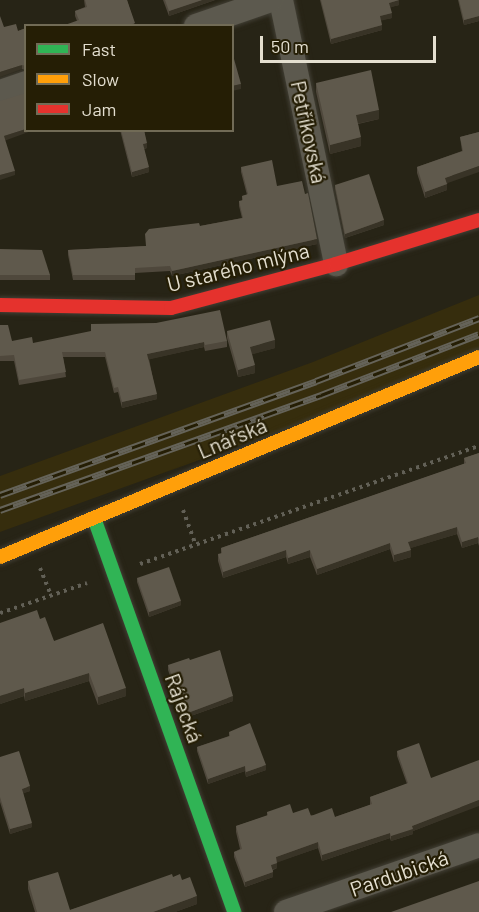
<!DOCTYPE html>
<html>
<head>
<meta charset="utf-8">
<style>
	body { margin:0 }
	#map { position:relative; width:479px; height:912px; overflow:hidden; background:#272416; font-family:Barlow,sans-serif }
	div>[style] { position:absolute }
	.built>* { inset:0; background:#362d0d }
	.path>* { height:4px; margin-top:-2px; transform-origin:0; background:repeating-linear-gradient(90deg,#626056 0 3px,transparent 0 7.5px) }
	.roads { filter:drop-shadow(0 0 2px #423f35) drop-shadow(0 0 2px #423f35) }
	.street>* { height:24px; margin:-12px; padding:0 12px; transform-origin:12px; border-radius:12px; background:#5c594e }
	.fast>* { height:14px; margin:-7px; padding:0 7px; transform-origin:7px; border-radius:7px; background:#30b455 }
	.slow>* { height:14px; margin:-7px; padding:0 7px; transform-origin:7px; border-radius:7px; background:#ff9f0a }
	.jam>* { height:14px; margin:-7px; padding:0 7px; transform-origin:7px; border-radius:7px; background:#e5322d }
	.rail>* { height:7px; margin-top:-3.5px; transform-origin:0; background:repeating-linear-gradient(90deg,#251e05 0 14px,#656359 0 28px); box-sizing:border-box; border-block:2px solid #656359 }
	.wall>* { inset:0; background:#4f483c }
	.shaded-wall>* { inset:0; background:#383326 }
	.building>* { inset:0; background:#5f594c }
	span { translate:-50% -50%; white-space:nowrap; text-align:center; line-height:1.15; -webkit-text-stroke:4.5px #251e05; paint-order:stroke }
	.street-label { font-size:21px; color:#e4dfd0 }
	.legend { position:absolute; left:24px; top:24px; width:210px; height:108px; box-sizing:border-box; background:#251e05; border:2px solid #716b56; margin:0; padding:8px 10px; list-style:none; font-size:18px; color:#e4dfd0 }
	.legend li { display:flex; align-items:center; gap:12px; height:30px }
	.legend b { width:30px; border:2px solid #716b56 }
	.scale { position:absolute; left:260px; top:36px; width:176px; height:27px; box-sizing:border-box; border:3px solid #e4dfd0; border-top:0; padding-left:8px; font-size:18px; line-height:21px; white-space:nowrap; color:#e4dfd0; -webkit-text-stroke:4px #251e05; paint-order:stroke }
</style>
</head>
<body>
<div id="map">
	<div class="built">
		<div style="clip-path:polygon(479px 295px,479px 352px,332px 412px,0 532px,0 476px,313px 362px)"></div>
	</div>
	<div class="path">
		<div style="left:183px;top:510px;width:37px;rotate:70deg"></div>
		<div style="left:140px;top:564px;width:359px;rotate:-19.2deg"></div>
		<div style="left:40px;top:568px;width:29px;rotate:68deg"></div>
		<div style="left:0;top:613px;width:92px;rotate:-19deg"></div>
	</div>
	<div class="roads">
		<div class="street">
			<div style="left:281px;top:0;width:270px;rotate:78.2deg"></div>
			<div style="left:196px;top:26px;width:79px;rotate:-19.1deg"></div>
			<div style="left:0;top:92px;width:28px;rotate:-19deg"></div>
			<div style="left:286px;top:912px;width:204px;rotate:-19.1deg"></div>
		</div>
		<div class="fast">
			<div style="left:94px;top:518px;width:418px;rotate:70.4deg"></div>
		</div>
		<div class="slow">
			<div style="left:0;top:557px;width:519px;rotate:-22.66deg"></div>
		</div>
		<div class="jam">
			<div style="left:0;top:305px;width:171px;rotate:1deg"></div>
			<div style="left:171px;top:308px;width:171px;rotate:-14.9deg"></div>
			<div style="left:336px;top:264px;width:150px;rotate:-17.1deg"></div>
		</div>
	</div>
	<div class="rail">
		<div style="left:0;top:495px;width:336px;rotate:-19.8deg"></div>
		<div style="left:316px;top:381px;width:175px;rotate:-21.1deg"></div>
		<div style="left:0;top:510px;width:341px;rotate:-19.7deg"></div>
		<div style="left:321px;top:395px;width:169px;rotate:-21.1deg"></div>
	</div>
	<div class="wall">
		<div style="clip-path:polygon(84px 0,127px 0,135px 26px,77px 21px,75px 16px,75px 11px,85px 7px)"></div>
		<div style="clip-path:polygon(163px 0,215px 0,169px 16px)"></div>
		<div style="clip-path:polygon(320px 0,399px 0,399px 5px,390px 7px,392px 18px,381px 20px,382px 30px,331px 44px)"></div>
		<div style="clip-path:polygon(458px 0,479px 0,479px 21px,464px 25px)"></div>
		<div style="clip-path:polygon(4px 27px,18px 31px,26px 28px,26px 70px,22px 69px)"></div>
		<div style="clip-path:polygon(316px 83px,379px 119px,358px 124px,361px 146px,330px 154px,316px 92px)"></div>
		<div style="clip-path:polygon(120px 130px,144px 130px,147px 148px,144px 149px,149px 172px,132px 177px)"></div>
		<div style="clip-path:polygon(479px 132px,447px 184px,447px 190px,425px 198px,417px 173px,417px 167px,462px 151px,460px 137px)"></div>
		<div style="clip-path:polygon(241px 167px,277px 186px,317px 244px,172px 276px,170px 271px,135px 273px,135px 280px,73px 280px,68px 255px,68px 250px,146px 246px,200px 226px,242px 218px,239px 206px,239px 201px,242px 201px,242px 196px,247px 195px,241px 172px)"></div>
		<div style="clip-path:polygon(335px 185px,384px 225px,345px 238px,335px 189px)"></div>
		<div style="clip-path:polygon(0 249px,50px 275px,50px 280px,0 280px)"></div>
		<div style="clip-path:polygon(0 325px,12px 341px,33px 343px,227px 341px,227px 347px,205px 351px,204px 347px,149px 359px,157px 399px,122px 408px,118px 392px,114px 393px,105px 357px,63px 357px,66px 377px,19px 385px,14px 361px,0 361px)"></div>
		<div style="clip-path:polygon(227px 331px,275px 348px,252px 354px,255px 373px,238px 377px,227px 338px)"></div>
		<div style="clip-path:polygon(479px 453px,479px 546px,478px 543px,462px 548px,457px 534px,410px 548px,411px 557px,394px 562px,390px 549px,317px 575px,310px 557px,288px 564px,286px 557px,223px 578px,218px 561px,218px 554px,221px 554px,221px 548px,464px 464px,464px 458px)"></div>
		<div style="clip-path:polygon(137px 578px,181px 605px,149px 617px,137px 582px)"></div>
		<div style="clip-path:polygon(40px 619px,54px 641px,126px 696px,98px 705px,89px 681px,25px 701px,24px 696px,0 704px)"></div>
		<div style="clip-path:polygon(168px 665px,233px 701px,185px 718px,168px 670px)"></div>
		<div style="clip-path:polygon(229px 732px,266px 770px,246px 777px,245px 771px,208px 784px,197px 751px,197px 747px,229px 736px)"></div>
		<div style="clip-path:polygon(397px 751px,431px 778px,464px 811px,413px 831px,413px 834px,391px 841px,390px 838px,322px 861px,318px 848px,277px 862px,277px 868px,273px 870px,273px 877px,245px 887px,234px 857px,234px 852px,240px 849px,236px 832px,236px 826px,267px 816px,267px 812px,335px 817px,370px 805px,370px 797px,407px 784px,397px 756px)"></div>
		<div style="clip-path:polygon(0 757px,30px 791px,23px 793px,32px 827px,10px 834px,0 802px)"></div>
		<div style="clip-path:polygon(173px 877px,182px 880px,197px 904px,175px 912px,35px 912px,28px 889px,28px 881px,70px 910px)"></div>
	</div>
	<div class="shaded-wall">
		<div style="clip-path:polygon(202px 0,215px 0,169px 16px,169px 11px)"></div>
		<div style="clip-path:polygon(399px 0,399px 5px,389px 8px,389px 3px)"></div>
		<div style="clip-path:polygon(392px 13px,392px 18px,380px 21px,380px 16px)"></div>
		<div style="clip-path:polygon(479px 16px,479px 21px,464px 25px,464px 20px)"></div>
		<div style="clip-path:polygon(382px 25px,382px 30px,331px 44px,331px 39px)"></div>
		<div style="clip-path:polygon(22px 65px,22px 69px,0 77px,0 72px)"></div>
		<div style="clip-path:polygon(241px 84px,241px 89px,232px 91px,232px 86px)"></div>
		<div style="clip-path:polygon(379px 110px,379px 119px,356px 124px,356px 115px)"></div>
		<div style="clip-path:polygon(26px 129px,26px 130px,34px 130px,4px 141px,4px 136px)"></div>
		<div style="clip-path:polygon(361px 137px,361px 146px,330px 154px,330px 145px)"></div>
		<div style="clip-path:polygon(147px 143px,147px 148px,143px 149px,143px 144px)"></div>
		<div style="clip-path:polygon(479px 166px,479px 172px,445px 184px,445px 178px)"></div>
		<div style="clip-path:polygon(149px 167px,149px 172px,132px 177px,132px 172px)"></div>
		<div style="clip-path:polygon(15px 171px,15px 175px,0 180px,0 175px)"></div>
		<div style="clip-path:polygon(447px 184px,447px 190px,425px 198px,425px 192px)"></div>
		<div style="clip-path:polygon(384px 220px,384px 225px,345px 238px,345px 234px)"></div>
		<div style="clip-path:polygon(317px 239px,317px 244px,172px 276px,172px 271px)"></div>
		<div style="clip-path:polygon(275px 340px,275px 348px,250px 355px,250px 347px)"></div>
		<div style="clip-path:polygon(204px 342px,204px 347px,147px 360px,147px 354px)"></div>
		<div style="clip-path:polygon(255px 365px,255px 373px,238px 377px,238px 370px)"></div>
		<div style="clip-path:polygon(157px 394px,157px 399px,122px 408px,122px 402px)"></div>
		<div style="clip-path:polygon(457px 527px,457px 534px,408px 549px,408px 542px)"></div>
		<div style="clip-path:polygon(478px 537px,478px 543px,462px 548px,462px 542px)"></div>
		<div style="clip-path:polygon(390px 543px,390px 549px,317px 575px,317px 569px)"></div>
		<div style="clip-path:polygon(286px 550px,286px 557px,223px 578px,223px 572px)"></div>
		<div style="clip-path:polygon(310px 550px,310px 557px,288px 564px,288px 558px)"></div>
		<div style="clip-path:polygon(411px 550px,411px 557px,394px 562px,394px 555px)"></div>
		<div style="clip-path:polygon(181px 601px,181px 605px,149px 617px,149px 612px)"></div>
		<div style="clip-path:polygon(89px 673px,89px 681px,25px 701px,25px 693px)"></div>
		<div style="clip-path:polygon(24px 688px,24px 696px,0 704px,0 696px)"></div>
		<div style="clip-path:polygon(126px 688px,126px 696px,98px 705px,98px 697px)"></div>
		<div style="clip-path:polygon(233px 696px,233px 701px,185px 718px,185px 714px)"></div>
		<div style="clip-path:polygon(266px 765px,266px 770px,246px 777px,246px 772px)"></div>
		<div style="clip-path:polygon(245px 766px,245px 771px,208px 784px,208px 779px)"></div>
		<div style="clip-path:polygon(30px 786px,30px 791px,22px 794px,22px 789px)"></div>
		<div style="clip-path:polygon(479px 800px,479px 806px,413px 831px,413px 834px,391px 841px,391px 836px,412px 826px)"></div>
		<div style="clip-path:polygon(32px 823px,32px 827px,10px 834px,10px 829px)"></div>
		<div style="clip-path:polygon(390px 833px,390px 838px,322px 861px,322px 855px)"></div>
		<div style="clip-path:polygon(318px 842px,318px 848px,276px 863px,276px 857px)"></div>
		<div style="clip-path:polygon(277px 863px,277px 868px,271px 870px,271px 865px)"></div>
		<div style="clip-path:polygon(273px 872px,273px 877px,245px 887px,245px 882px)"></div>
		<div style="clip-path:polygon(197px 896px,197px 904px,175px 912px,153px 912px)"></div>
	</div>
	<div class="building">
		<div style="clip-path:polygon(85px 0,127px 0,135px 23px,127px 26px,62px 26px,79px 20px,75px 11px,87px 7px)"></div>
		<div style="clip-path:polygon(165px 0,202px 0,169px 11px)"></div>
		<div style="clip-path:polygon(321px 0,399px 0,389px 3px,392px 13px,380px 16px,382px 25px,331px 39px)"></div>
		<div style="clip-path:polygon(459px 0,479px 0,479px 16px,464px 20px)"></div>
		<div style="clip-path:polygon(0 16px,4px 27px,16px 24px,18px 31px,26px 28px,26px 66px,22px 65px,0 72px)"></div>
		<div style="clip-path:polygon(232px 52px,241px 84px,232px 86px)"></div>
		<div style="clip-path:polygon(371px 70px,379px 110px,356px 115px,361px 137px,330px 145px,316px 83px)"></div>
		<div style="clip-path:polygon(26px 93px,26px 129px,4px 136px,15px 171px,0 175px,0 101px)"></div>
		<div style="clip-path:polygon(121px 130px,144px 130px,147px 143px,143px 144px,149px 167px,132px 172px)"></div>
		<div style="clip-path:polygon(479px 132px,479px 166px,445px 178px,447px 184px,425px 192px,417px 167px,463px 151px,460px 137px)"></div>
		<div style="clip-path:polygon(272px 160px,277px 186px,302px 181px,305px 194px,308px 193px,317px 239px,172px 271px,170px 266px,135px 268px,135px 275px,73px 275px,68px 250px,146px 246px,145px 234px,149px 229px,199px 223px,200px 226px,243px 218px,239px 201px,243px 200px,242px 196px,248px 194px,241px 167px)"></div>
		<div style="clip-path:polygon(369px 174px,384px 220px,345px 234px,335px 185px)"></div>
		<div style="clip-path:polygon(0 249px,42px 250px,50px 275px,0 275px)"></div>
		<div style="clip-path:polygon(220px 310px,227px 341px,205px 345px,204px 342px,147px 354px,157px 394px,122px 402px,118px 387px,114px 388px,105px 352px,62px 352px,66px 372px,19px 380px,14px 355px,0 356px,0 325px,8px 325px,12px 341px,32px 337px,33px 343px,91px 331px,91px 324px,156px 323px)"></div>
		<div style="clip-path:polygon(270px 320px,275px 340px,250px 347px,255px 365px,238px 370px,227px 331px)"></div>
		<div style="clip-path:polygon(479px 453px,479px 539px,478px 537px,462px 542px,457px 527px,408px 542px,411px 550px,394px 555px,390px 543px,317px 569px,310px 550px,288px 558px,286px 550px,223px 572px,218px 554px,222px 553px,221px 548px,466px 463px,464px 458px)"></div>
		<div style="clip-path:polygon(169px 567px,181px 601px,149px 612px,137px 578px)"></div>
		<div style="clip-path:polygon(37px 610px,40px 619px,45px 617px,54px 641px,103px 623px,126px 688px,98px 697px,89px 673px,25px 693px,24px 688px,0 696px,0 623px)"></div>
		<div style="clip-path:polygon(220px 650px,233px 696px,185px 714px,168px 665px,189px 658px,190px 660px)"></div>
		<div style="clip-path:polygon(250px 723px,266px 765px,246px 772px,245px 766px,208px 779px,197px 747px,230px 736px,229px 732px)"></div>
		<div style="clip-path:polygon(419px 743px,431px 778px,479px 760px,479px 800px,412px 826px,413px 829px,391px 836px,390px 833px,322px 855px,318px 842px,276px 857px,277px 863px,271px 865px,273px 872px,245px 882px,234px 852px,242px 849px,236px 826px,268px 815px,267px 812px,290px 804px,293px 813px,308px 808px,311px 816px,332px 808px,335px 817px,372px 804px,370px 797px,408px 783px,397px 751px)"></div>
		<div style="clip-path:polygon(19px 751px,30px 786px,22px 789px,32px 823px,10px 829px,0 797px,0 757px)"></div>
		<div style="clip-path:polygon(58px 872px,70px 910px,172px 874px,173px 877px,180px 874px,182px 880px,190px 877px,197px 896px,153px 912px,37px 912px,28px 881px)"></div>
		<div style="clip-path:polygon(479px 881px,479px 912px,391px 912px)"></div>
	</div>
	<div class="street-label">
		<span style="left:309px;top:132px;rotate:78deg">Petříkovská</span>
		<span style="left:238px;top:267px;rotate:-14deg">U starého mlýna</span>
		<span style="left:232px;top:438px;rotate:-23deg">Lnářská</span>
		<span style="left:184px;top:708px;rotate:70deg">Rájecká</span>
		<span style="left:399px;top:873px;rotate:-19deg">Pardubická</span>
	</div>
	<ul class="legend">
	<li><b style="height:8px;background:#30b455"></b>Fast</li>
	<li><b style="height:8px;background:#ff9f0a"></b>Slow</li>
	<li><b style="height:8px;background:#e5322d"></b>Jam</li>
	</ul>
	<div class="scale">50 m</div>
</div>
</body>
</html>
